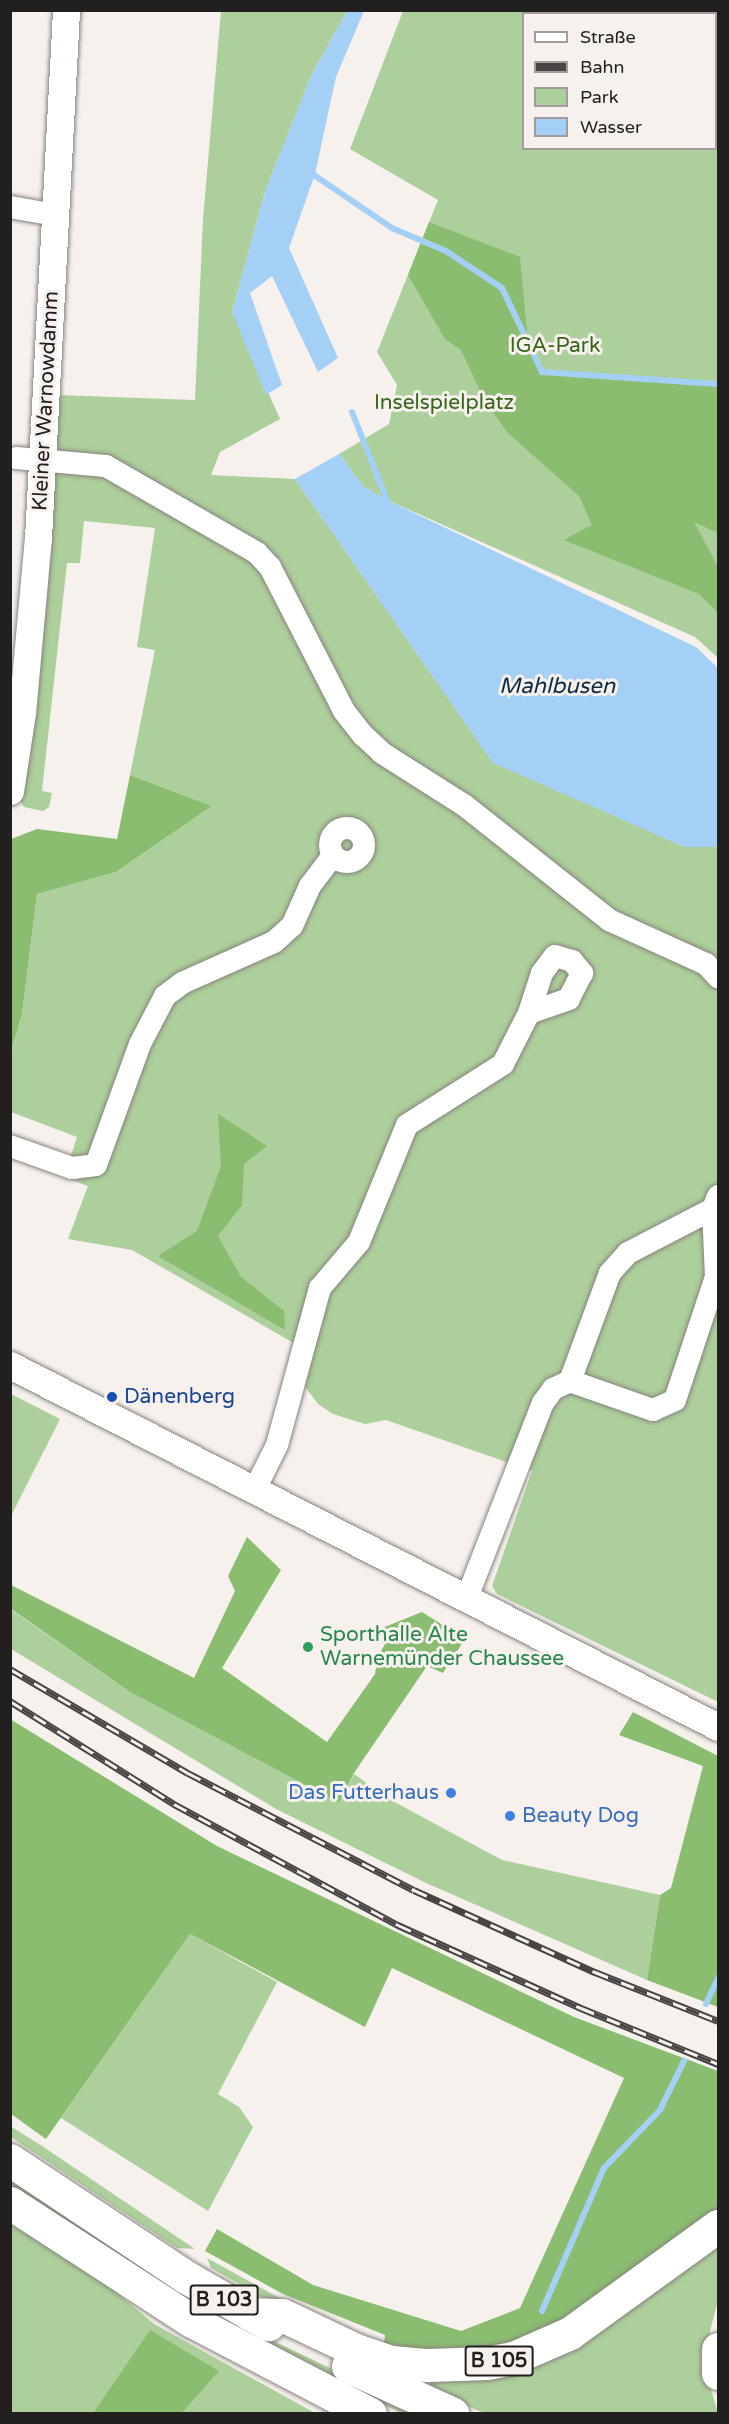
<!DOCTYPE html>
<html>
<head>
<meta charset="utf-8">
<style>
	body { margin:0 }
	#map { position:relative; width:729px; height:2424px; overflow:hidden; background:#f7f1ee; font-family:"Varela Round",sans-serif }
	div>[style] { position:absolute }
	.green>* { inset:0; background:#accf9b }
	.forest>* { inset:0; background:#8abd70 }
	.water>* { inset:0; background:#a5d0f6 }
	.stream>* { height:6px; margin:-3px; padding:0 3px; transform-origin:3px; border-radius:3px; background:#a5d0f6 }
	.roads { filter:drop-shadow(0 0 2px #88837f) drop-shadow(0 0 2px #88837f) }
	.minor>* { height:22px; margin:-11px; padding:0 11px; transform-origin:11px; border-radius:11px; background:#fff }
	.minor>.ring { margin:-11px; padding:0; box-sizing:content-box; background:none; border:22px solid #fff; border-radius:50% }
	.tertiary>* { height:27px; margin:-13.5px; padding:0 13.5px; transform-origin:13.5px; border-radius:13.5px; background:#fff }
	.trunk>* { height:33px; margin:-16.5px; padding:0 16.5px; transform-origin:16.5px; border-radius:16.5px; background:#fff }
	.rail>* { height:7px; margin-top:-3.5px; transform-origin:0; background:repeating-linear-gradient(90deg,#f7f1ee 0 14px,#474443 0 28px); box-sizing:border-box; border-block:2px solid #474443 }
	.dots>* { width:16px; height:16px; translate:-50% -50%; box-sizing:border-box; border:3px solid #f7f1ee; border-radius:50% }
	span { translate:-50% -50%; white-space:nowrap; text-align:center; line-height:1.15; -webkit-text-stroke:6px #f7f1ee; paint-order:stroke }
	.shield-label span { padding:2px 4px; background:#f7f1ee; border:2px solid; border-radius:4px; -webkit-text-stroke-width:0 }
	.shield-label { font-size:20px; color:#22201f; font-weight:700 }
	.park-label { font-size:21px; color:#376619 }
	.street-label { font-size:21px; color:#22201f }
	.transit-label { font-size:21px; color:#164399 }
	.left { translate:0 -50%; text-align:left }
	.leisure-label { font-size:21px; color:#27864d }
	.shop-label { font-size:21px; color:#366cbe }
	.right { translate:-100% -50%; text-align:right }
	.water-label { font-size:22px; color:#0c2c45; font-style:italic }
	.frame { position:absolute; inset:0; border:12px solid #22201f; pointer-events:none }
	.legend { position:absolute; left:522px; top:12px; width:195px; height:138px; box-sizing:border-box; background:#f7f1ee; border:2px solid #a29d9b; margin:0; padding:8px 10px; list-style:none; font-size:18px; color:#22201f }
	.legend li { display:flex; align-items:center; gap:12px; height:30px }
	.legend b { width:30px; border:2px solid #a29d9b }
</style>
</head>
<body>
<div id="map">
	<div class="green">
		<div style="clip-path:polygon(644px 10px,650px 13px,524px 14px,524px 148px,716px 148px,716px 47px,718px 48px,718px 658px,695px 637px,387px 500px,363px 486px,339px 454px,389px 424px,397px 385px,377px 352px,438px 200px,350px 149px,403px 11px)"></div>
		<div style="clip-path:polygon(221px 11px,347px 11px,312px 74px,265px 192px,232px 312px,280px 419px,220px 452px,211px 475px,295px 479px,490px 758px,684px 847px,718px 847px,718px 1702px,497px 1594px,492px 1586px,532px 1471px,386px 1420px,365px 1424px,333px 1414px,318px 1404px,298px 1377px,304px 1349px,132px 1250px,68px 1239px,88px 1186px,64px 1177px,77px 1137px,11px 1112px,11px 1053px,22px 1014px,37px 894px,116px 872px,212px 806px,130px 775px,155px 650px,137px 647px,155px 528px,84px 521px,80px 563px,67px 563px,42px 791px,52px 793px,49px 807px,43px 811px,24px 807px,19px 800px,57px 395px,195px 400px,203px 219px)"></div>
		<div style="clip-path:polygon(11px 1394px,60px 1419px,11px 1516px)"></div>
		<div style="clip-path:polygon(10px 1609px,130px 1692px,339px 1803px,354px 1774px,389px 1799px,502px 1860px,660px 1895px,647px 1980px,426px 1883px,276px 1809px,11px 1649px)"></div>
		<div style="clip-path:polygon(190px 1934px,277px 1982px,218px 2094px,239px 2107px,253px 2127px,208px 2211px,61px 2118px)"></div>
		<div style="clip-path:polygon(10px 2126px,42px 2146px,195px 2249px,177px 2248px,69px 2176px,11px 2137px)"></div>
		<div style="clip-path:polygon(11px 2175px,249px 2329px,423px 2413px,401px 2413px,246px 2336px,102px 2249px,11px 2186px)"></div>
		<div style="clip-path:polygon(10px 2216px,91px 2271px,154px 2324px,315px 2413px,182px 2413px,218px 2371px,150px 2331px,93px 2413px,11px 2413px)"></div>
		<div style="clip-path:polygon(718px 2237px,718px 2300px,706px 2347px,707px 2376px,718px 2413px,484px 2413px,414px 2384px,406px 2372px)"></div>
		<div style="clip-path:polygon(207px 2258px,314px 2317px,384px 2343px,427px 2352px,428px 2359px,283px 2309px,211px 2268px)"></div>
	</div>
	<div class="forest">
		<div style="clip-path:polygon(429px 222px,520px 257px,528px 342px,543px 372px,718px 384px,718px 533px,694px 522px,718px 567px,718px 613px,699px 594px,564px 540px,592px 525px,579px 496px,508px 433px,485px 401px,461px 350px,445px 339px,408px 275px)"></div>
		<div style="clip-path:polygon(130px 775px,212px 806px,116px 872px,37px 894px,22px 1014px,11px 1052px,11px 839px,37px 829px,117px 839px)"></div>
		<div style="clip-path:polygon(218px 1114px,267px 1146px,244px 1164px,242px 1205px,218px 1236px,241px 1277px,284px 1311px,285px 1330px,158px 1256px,197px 1231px,221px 1166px)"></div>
		<div style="clip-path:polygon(247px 1537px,281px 1570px,222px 1668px,327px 1742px,375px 1674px,378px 1656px,388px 1639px,377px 1630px,422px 1612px,465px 1639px,443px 1673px,427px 1666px,354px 1773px,339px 1803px,130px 1692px,11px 1609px,11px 1585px,194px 1678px,235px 1591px,228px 1576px)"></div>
		<div style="clip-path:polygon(633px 1712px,718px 1756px,718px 2007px,647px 1980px,660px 1895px,671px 1888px,703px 1766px,619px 1735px)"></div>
		<div style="clip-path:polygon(10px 1719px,217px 1846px,574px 2017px,718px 2071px,718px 2218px,635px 2276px,513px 2349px,427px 2352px,384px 2343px,385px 2335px,283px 2294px,205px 2251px,217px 2229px,313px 2285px,461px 2331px,520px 2308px,624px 2078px,392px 1968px,365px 2027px,190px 1934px,46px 2139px,11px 2114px)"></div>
		<div style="clip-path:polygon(150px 2330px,219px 2371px,182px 2413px,93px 2413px)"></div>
	</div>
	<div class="water">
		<div style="clip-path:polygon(347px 11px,364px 11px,336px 77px,315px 174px,289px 248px,338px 358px,318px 372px,272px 276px,250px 293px,282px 385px,266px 395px,232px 312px,265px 192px,312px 74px)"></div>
		<div style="clip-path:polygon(339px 454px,363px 486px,387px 500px,696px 647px,718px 668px,718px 847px,684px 847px,493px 763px,295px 479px)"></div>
	</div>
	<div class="stream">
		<div style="left:308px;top:171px;width:102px;rotate:34.2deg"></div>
		<div style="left:392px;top:228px;width:59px;rotate:23.1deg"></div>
		<div style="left:446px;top:251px;width:67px;rotate:33.5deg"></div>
		<div style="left:502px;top:288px;width:93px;rotate:64.5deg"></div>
		<div style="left:542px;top:372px;width:176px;rotate:3.9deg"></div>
		<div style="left:352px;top:412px;width:95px;rotate:68.3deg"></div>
		<div style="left:706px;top:2004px;width:29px;rotate:-65deg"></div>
		<div style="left:542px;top:2311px;width:156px;rotate:-66.6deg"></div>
		<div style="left:604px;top:2168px;width:81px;rotate:-46deg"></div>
		<div style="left:660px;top:2110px;width:55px;rotate:-63.9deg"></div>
	</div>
	<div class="roads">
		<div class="minor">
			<div style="left:10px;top:207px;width:47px;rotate:9.9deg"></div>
			<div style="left:16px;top:458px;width:90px;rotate:5.1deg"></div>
			<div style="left:106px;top:466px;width:174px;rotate:29.9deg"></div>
			<div style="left:257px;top:553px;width:19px;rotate:47deg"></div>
			<div style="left:270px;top:567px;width:162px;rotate:62.8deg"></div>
			<div style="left:344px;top:711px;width:31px;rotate:52deg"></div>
			<div style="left:363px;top:735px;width:26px;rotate:43deg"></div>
			<div style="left:382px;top:753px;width:97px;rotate:32.4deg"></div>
			<div style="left:464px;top:805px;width:185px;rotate:38.4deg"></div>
			<div style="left:609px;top:920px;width:107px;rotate:24.4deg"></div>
			<div style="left:706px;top:964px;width:18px;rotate:47deg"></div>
			<div class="ring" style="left:330px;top:828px;width:12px;height:12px"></div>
			<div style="left:10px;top:1146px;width:66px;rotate:19.5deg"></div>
			<div style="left:72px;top:1168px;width:24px;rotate:-7deg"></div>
			<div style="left:96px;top:1165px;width:129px;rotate:-70deg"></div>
			<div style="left:140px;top:1044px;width:54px;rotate:-62.5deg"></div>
			<div style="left:165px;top:996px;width:21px;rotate:-37deg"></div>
			<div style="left:182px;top:983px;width:101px;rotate:-24deg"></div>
			<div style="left:274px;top:942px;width:24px;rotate:-42deg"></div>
			<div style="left:292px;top:926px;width:44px;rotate:-65.8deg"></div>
			<div style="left:310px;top:886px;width:38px;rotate:-53deg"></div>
			<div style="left:570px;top:1381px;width:88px;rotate:19.3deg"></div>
			<div style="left:653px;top:1410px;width:24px;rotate:-24deg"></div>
			<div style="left:675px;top:1400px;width:130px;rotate:-71.6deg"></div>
			<div style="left:716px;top:1277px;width:68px;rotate:-92.5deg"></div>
			<div style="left:254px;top:1491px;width:51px;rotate:-63.4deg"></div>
			<div style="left:277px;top:1445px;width:163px;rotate:-74.7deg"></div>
			<div style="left:320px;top:1288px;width:60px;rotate:-49.7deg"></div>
			<div style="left:359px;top:1242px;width:126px;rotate:-67.7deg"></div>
			<div style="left:407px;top:1125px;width:114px;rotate:-32.4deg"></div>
			<div style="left:503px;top:1064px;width:57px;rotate:-63deg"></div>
			<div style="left:529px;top:1013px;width:42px;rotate:-72deg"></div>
			<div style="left:542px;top:973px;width:21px;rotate:-53deg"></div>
			<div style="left:555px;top:956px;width:18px;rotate:16deg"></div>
			<div style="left:572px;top:961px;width:16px;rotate:50deg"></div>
			<div style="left:582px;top:973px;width:29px;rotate:117deg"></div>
			<div style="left:569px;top:999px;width:42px;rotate:160.7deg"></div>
			<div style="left:466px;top:1600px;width:212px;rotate:-68.7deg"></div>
			<div style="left:543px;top:1403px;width:17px;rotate:-54deg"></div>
			<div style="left:553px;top:1389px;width:19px;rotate:-25deg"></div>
			<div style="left:570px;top:1381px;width:115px;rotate:-69.7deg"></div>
			<div style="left:610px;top:1273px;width:27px;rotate:-48deg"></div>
			<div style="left:628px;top:1253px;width:96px;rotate:-27.4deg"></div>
			<div style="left:713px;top:1209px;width:14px;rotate:-69deg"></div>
		</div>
		<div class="tertiary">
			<div style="left:717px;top:10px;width:1px;rotate:45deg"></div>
			<div style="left:10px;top:791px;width:79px;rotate:-81.3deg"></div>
			<div style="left:22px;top:713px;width:176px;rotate:-84.8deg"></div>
			<div style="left:38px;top:538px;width:529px;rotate:-86.96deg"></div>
			<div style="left:10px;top:1365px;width:795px;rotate:27.08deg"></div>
		</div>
		<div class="trunk">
			<div style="left:10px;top:2160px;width:211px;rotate:33.6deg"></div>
			<div style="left:186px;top:2277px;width:95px;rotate:29.8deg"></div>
			<div style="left:10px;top:2203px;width:217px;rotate:33deg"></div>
			<div style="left:192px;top:2321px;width:201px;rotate:27.6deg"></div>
			<div style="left:250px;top:2314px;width:32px;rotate:2deg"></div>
			<div style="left:282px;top:2315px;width:82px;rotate:25.3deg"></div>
			<div style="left:356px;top:2350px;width:37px;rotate:19deg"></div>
			<div style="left:391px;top:2362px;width:37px;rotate:5deg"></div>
			<div style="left:428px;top:2365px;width:59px;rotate:-1.9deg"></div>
			<div style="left:487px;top:2363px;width:26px;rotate:-11deg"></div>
			<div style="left:513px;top:2358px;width:62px;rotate:-23.7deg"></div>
			<div style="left:570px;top:2333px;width:183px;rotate:-35.9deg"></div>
			<div style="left:718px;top:2349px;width:24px;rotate:90deg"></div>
			<div style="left:348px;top:2366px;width:115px;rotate:24.6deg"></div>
		</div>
	</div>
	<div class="rail">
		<div style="left:10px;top:1669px;width:206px;rotate:30.3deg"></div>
		<div style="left:188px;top:1773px;width:254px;rotate:27.4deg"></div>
		<div style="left:414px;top:1890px;width:199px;rotate:24.4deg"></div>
		<div style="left:595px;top:1972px;width:132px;rotate:21.7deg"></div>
		<div style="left:10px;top:1701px;width:194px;rotate:32.1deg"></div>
		<div style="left:174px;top:1804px;width:255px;rotate:28.4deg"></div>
		<div style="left:398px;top:1925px;width:201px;rotate:24.4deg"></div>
		<div style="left:581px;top:2008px;width:148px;rotate:22.2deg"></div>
	</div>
	<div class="dots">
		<div style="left:112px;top:1397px;background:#1a4fb4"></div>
		<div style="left:308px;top:1647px;background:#2e9e5b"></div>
		<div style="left:451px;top:1793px;background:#3f7fe0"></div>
		<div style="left:510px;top:1816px;background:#3f7fe0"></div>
	</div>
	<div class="shield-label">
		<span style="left:224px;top:2300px">B 103</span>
		<span style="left:499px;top:2361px">B 105</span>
	</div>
	<div class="park-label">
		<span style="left:555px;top:346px">IGA-Park</span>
		<span style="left:444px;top:403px">Inselspielplatz</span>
	</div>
	<div class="street-label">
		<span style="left:46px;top:401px;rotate:-87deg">Kleiner Warnowdamm</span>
	</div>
	<div class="transit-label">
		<span class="left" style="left:124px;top:1397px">Dänenberg</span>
	</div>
	<div class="leisure-label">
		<span class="left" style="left:320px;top:1647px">Sporthalle Alte<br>Warnemünder Chaussee</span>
	</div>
	<div class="shop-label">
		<span class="right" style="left:439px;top:1793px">Das Futterhaus</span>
		<span class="left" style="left:522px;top:1816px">Beauty Dog</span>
	</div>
	<div class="water-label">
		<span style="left:557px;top:687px">Mahlbusen</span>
	</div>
	<div class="frame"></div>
	<ul class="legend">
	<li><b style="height:8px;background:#fff"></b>Straße</li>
	<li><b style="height:8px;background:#474443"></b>Bahn</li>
	<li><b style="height:16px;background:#accf9b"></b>Park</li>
	<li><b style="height:16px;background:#a5d0f6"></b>Wasser</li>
	</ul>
</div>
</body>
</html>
